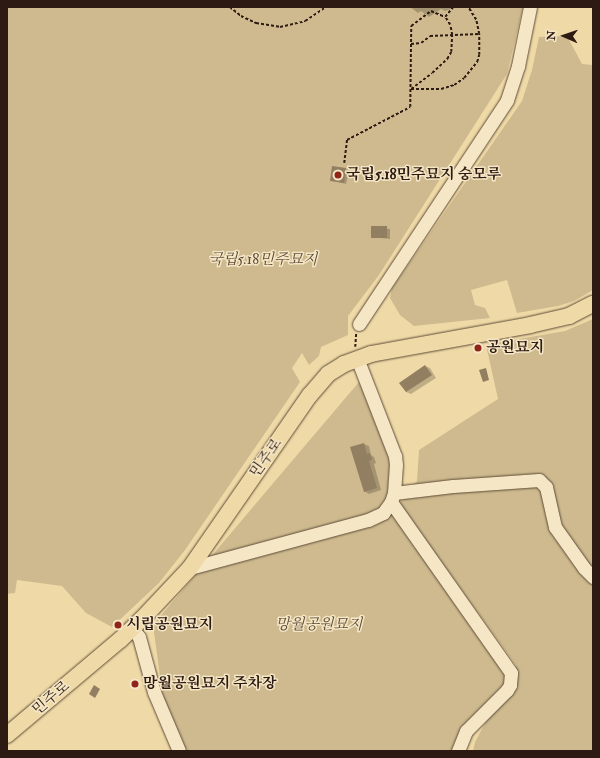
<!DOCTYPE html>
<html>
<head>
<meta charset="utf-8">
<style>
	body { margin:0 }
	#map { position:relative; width:600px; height:758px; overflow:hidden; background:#efdaa7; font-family:"IM FELL Double Pica","Noto Serif KR",serif }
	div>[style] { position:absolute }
	.green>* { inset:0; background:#ceba8e }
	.shadow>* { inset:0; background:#0003 }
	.building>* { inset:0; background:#927e60 }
	.path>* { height:1.5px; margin-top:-0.75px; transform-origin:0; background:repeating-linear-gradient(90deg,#2d1b13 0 3px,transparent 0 5px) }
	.roads { filter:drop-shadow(0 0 1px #5e4b38) drop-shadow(0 0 1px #5e4b38) }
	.minor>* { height:13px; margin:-6.5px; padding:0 6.5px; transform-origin:6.5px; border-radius:6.5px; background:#f5e7c6 }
	.major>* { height:16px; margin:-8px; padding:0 8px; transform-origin:8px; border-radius:8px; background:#efdaa7 }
	.dots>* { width:11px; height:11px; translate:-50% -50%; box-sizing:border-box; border:2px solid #f5e7c6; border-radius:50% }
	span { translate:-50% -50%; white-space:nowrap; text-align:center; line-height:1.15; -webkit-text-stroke:3px #f5e7c6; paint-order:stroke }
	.poi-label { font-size:15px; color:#2d1b13; font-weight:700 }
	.left { translate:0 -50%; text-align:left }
	.park-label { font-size:15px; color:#5d4b38; font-style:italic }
	.street-label { font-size:15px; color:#2d1b13 }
	.frame { position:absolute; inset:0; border:8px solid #2d1b13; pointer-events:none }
	.north { position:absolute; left:544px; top:16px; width:40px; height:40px; -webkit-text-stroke:3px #f5e7c6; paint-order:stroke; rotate:272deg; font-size:11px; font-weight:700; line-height:16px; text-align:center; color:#2d1b13 }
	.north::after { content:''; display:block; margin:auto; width:14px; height:18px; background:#2d1b13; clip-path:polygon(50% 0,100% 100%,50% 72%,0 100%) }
</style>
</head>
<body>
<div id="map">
	<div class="green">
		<div style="clip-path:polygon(7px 7px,523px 7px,507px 74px,379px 275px,348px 316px,348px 335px,321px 347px,319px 356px,309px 365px,302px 353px,292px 368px,300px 382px,185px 550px,159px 583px,112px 627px,86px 613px,62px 586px,17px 580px,15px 593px,7px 594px)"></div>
		<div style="clip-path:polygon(567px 36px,582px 64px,593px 65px,593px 290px,574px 301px,558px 306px,517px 313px,507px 280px,471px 290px,475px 305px,485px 308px,490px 318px,414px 326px,400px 315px,390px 298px,392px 288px,522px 101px,532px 70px,539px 37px)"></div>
		<div style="clip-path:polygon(593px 319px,593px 751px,473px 751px,475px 742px,488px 718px,509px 698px,517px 682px,516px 665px,399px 504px,417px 481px,419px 450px,498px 399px,486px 345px,565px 331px)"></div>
		<div style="clip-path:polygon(359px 382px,386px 448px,390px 463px,388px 491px,507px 672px,504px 684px,496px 695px,459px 732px,452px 751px,175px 751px,164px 706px,153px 625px)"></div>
	</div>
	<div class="shadow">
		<div style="clip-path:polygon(410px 7px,457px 7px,445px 11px,441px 9px,429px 17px,421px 11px,418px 13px)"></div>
		<div style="clip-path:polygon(346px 169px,349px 171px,346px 184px,331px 180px)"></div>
		<div style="clip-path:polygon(372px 227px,390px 229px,390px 239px,372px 237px)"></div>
		<div style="clip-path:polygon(425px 366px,430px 368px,436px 378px,411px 394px,406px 392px,400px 383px)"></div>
		<div style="clip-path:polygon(364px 444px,369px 446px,371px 455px,374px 457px,376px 463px,374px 464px,381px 490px,369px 494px,364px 491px)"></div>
	</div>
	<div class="building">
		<div style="clip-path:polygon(332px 166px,346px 168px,344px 183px,330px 181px)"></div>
		<div style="clip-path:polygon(371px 226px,387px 226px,387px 238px,371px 238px)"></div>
		<div style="clip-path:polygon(425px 365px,432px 375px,406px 392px,399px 383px)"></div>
		<div style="clip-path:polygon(486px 368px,489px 380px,483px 382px,479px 370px)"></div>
		<div style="clip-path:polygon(364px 443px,367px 454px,370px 453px,372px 460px,369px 461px,377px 488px,364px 492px,350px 447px)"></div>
		<div style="clip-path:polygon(94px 685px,100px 689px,95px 698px,89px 694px)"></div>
	</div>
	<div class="path">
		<div style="left:230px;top:7px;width:14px;rotate:39deg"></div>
		<div style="left:241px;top:16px;width:17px;rotate:25deg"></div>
		<div style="left:256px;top:23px;width:24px;rotate:9deg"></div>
		<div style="left:280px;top:27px;width:26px;rotate:-13deg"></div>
		<div style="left:305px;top:21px;width:25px;rotate:-34deg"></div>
		<div style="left:411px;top:44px;width:10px;rotate:-6deg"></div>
		<div style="left:421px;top:43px;width:11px;rotate:-38deg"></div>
		<div style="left:430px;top:36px;width:49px;rotate:-2.3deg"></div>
		<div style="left:411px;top:89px;width:30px"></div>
		<div style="left:441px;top:89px;width:14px;rotate:-17deg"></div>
		<div style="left:454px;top:85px;width:12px;rotate:-35deg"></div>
		<div style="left:464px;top:78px;width:21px;rotate:-51deg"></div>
		<div style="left:477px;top:62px;width:7px;rotate:-74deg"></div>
		<div style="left:479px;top:55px;width:21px;rotate:-90deg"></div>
		<div style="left:479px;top:34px;width:14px;rotate:-102deg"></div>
		<div style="left:476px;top:20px;width:15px;rotate:-122deg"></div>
		<div style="left:411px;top:89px;width:26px;rotate:-37deg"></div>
		<div style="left:432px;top:73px;width:21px;rotate:-43deg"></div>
		<div style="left:447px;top:59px;width:8px;rotate:-60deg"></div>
		<div style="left:451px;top:52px;width:17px;rotate:-87deg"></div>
		<div style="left:452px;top:35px;width:10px;rotate:-101deg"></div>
		<div style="left:450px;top:25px;width:9px;rotate:-122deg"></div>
		<div style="left:445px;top:17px;width:13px;rotate:-51deg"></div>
		<div style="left:344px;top:163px;width:23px;rotate:-83deg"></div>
		<div style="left:347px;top:140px;width:71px;rotate:-27.6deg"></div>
		<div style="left:410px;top:107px;width:81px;rotate:-89.3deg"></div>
		<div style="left:411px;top:26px;width:25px;rotate:-37deg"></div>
		<div style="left:431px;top:11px;width:15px;rotate:23deg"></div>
		<div style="left:355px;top:347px;width:14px;rotate:-86deg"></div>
	</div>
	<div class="roads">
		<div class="minor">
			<div style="left:359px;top:324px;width:268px;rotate:-56.5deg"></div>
			<div style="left:507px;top:100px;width:36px;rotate:-72deg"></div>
			<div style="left:518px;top:66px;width:60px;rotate:-78.5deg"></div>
			<div style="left:394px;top:493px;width:59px;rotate:-6.8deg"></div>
			<div style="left:453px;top:486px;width:86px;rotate:-4deg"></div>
			<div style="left:539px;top:480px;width:10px;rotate:45deg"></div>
			<div style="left:546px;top:487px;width:41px;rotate:77.3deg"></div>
			<div style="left:555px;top:527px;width:50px;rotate:54.7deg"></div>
			<div style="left:584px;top:568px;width:13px;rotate:45deg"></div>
			<div style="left:391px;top:502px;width:209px;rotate:54.9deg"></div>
			<div style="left:511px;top:673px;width:12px;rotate:95deg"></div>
			<div style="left:510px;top:685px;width:6px;rotate:121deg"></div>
			<div style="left:507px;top:690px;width:58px;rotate:135deg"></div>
			<div style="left:466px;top:731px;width:22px;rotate:112deg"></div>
			<div style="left:190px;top:568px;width:184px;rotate:-15.1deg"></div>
			<div style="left:368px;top:520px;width:17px;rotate:-25deg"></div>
			<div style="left:383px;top:513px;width:14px;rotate:-54deg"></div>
			<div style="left:391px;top:502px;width:9px;rotate:-72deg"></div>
			<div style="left:394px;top:493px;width:28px;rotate:-86deg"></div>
			<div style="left:396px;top:465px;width:9px;rotate:-96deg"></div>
			<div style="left:395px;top:456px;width:105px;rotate:-111.2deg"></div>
			<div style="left:132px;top:628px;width:11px;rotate:52deg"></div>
			<div style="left:139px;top:637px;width:57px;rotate:74.7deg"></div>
			<div style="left:154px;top:692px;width:64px;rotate:67deg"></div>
		</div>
		<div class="major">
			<div style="left:7px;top:735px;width:148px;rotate:-40.1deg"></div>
			<div style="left:120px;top:640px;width:30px;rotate:-44deg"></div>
			<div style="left:142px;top:619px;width:70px;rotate:-46.7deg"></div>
			<div style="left:190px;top:568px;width:211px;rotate:-55.3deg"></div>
			<div style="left:310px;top:395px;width:28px;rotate:-49deg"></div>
			<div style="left:328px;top:374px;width:19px;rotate:-32deg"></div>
			<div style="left:344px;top:364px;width:29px;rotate:-20deg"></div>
			<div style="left:371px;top:354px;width:162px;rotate:-10.3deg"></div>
			<div style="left:530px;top:325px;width:40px;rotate:-13deg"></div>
			<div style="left:569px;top:316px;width:27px;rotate:-27deg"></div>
		</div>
	</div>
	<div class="dots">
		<div style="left:338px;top:175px;background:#8f2418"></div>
		<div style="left:478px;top:348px;background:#8f2418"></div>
		<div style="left:118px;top:625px;background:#8f2418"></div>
		<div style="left:135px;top:684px;background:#8f2418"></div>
	</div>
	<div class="poi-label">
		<span class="left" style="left:346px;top:175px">국립5.18민주묘지 숭모루</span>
		<span class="left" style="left:486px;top:348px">공원묘지</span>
		<span class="left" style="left:126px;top:625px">시립공원묘지</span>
		<span class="left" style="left:143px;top:684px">망월공원묘지 주차장</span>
	</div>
	<div class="park-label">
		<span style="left:263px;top:260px">국립5.18민주묘지</span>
		<span style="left:319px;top:625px">망월공원묘지</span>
	</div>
	<div class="street-label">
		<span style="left:266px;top:458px;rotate:-55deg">민주로</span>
		<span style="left:51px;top:698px;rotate:-40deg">민주로</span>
	</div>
	<div class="frame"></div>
	<div class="north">N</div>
</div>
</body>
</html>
